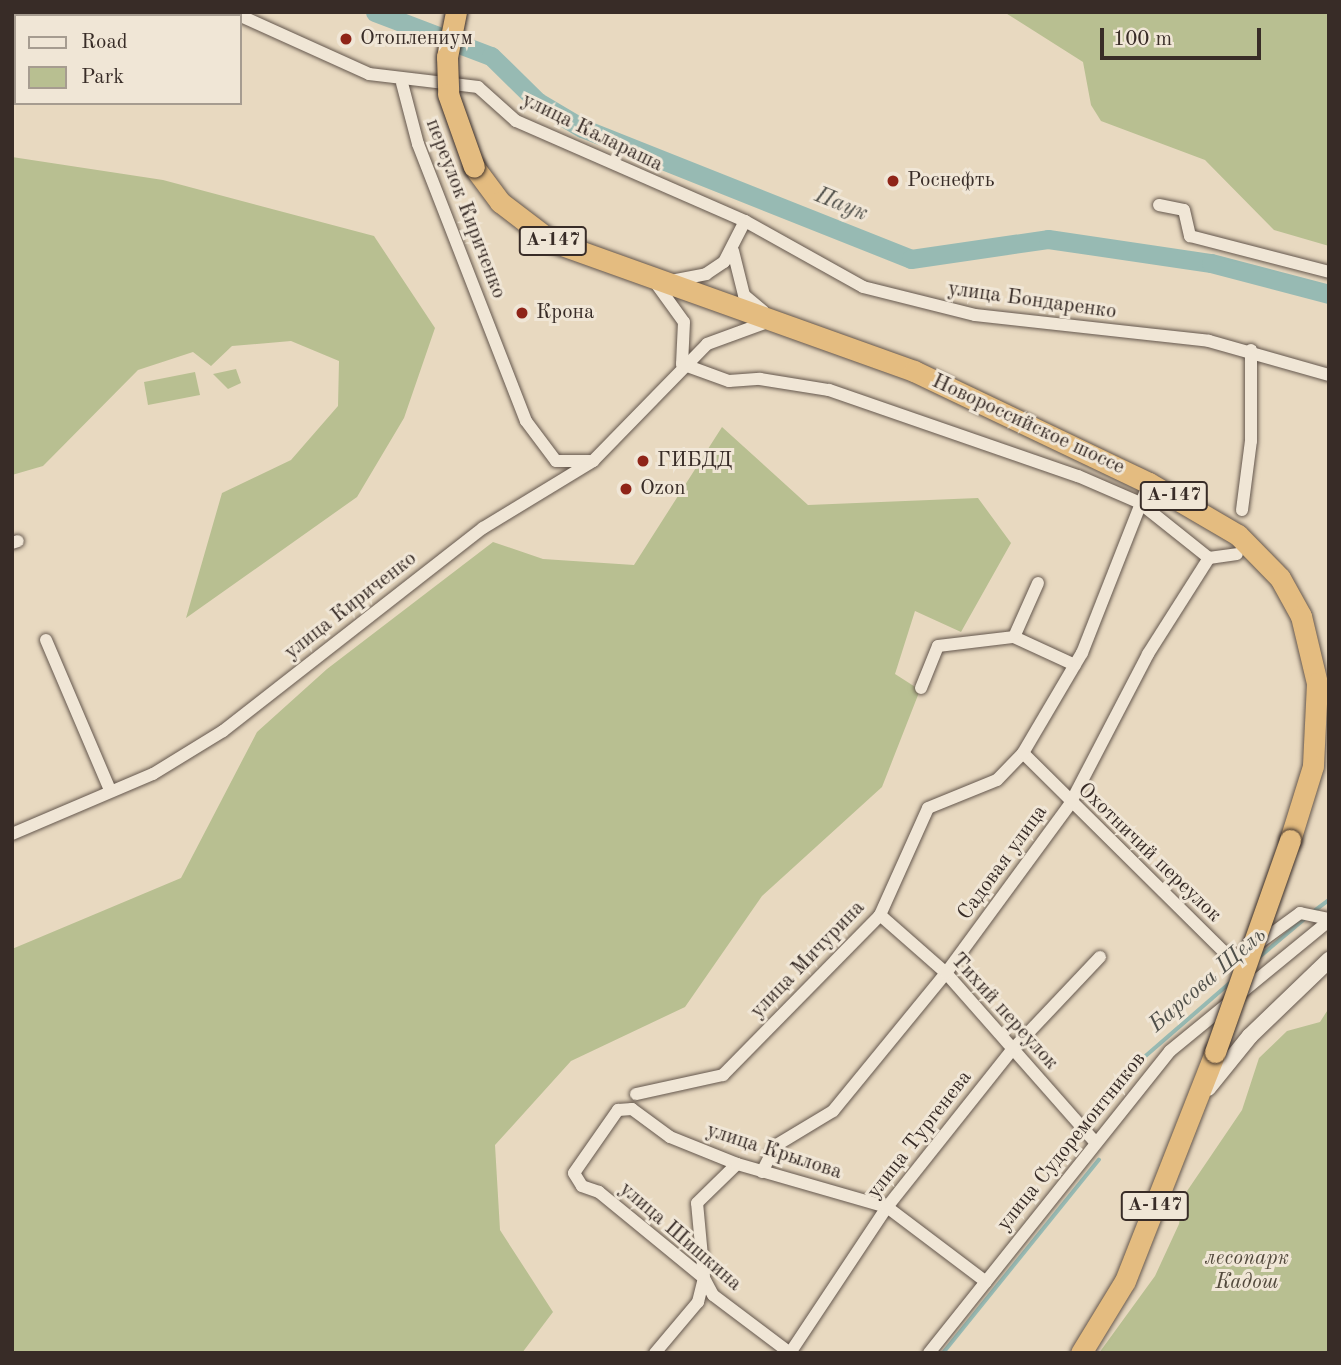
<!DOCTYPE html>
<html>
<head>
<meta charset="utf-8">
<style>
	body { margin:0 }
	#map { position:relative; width:1341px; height:1365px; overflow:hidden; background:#e8d9c0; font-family:"Old Standard TT",serif }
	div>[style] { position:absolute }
	.green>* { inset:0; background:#b8bf91 }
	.stream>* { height:3.5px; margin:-1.75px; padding:0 1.75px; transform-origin:1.75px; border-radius:1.75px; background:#97bab3 }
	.river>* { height:19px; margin:-9.5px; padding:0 9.5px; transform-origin:9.5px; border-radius:9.5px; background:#97bab3 }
	.roads { filter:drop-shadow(0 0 2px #64574d) drop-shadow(0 0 2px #64574d) }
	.street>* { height:12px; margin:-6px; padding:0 6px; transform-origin:6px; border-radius:6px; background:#f0e6d6 }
	.secondary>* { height:16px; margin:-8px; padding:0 8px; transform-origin:8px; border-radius:8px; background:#f0e6d6 }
	.highway>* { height:21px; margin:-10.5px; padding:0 10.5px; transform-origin:10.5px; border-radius:10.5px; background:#e4bc80 }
	.bridges { filter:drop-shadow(0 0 2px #382c27) drop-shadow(0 0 2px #382c27) }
	.highway-bridge>* { height:21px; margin:-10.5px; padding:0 10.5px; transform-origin:10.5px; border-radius:10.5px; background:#e4bc80 }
	.dots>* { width:19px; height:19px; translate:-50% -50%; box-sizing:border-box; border:4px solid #f0e6d6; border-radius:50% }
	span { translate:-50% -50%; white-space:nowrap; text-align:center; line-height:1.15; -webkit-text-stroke:6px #f0e6d6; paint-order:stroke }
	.shield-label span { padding:2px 5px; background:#f0e6d6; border:2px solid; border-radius:5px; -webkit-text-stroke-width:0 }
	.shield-label { font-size:19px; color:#382c27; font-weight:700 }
	.poi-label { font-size:21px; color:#382c27 }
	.left { translate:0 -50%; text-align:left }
	.street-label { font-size:21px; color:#382c27 }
	.park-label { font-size:21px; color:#52493c; font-style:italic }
	.water-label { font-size:23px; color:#50504a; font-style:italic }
	.frame { position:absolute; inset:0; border:14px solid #382c27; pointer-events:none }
	.legend { position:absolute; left:14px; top:14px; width:228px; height:91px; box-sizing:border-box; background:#f0e6d6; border:2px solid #a69c90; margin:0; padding:9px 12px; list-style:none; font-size:21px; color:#382c27 }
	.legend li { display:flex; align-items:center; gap:14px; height:35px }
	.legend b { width:35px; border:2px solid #a69c90 }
	.scale { position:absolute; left:1100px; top:28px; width:161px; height:32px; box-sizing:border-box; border:4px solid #382c27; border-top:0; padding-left:9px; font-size:21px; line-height:24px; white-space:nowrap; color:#382c27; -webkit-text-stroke:5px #f0e6d6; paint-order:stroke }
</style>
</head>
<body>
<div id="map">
	<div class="green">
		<div style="clip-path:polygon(1004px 12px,1329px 12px,1329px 246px,1274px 230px,1205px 160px,1101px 121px,1091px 105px,1083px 62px)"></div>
		<div style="clip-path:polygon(12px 157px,163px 180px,374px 236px,435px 328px,404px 418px,357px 497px,186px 618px,222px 493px,291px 460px,338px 406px,339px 361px,291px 341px,232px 346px,211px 366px,193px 352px,138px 370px,43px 466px,12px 475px)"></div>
		<div style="clip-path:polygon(236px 369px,241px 383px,228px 389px,213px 374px)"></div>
		<div style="clip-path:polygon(195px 372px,200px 395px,148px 405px,144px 382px)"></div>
		<div style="clip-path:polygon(722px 427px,808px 505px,978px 498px,1011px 543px,961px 632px,915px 611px,895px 674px,920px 690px,882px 787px,762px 896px,685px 1007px,571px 1061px,495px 1145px,500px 1230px,553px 1312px,522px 1353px,12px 1353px,12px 949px,181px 878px,257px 732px,327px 669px,493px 542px,543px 559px,634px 565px)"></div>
		<div style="clip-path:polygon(1329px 1008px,1329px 1353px,1099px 1353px,1155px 1276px,1179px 1224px,1183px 1197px,1242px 1110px,1259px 1058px,1287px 1031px,1320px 1022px)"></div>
	</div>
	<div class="stream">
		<div style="left:1313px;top:912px;width:20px;rotate:-37deg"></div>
		<div style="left:1257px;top:959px;width:65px;rotate:-40deg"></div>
		<div style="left:1119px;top:1093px;width:21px;rotate:-71deg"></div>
		<div style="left:1126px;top:1073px;width:138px;rotate:-40.9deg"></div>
		<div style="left:943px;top:1353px;width:248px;rotate:-51.1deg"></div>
	</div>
	<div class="river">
		<div style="left:375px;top:12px;width:124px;rotate:20.8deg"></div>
		<div style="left:491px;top:56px;width:66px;rotate:44.4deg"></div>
		<div style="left:538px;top:102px;width:51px;rotate:30.6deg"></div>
		<div style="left:582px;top:128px;width:354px;rotate:21.7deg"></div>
		<div style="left:911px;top:259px;width:138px;rotate:-8.3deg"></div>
		<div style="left:1048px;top:239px;width:165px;rotate:8.4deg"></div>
		<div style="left:1211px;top:263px;width:122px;rotate:14.7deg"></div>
	</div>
	<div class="roads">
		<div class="street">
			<div style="left:232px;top:12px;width:150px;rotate:24.3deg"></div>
			<div style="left:369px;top:74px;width:110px;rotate:6.8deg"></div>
			<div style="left:478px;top:87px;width:51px;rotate:41.8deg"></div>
			<div style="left:516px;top:121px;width:250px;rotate:23.6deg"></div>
			<div style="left:745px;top:221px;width:135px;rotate:29.2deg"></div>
			<div style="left:863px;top:287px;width:115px;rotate:14deg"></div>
			<div style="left:975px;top:315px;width:235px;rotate:6.3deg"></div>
			<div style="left:1209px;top:341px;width:125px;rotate:15.8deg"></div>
			<div style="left:402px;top:83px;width:63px;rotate:75.3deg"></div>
			<div style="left:418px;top:144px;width:297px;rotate:68.7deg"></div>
			<div style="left:526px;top:421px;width:50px;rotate:53.1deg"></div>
			<div style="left:556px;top:461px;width:37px"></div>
			<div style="left:1159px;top:205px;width:25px;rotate:11deg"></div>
			<div style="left:1184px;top:210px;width:27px;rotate:77deg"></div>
			<div style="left:1190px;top:236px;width:144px;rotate:14.5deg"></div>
			<div style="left:733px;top:251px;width:45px;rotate:76deg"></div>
			<div style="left:744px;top:295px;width:25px;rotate:40deg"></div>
			<div style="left:671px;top:281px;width:36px;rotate:-11deg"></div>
			<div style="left:706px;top:274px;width:22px;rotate:-34deg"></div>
			<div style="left:724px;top:262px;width:46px;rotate:-62.9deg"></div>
			<div style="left:655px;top:282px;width:49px;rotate:54.1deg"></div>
			<div style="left:684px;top:322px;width:42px;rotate:92.7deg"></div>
			<div style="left:682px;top:364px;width:50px;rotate:19.9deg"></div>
			<div style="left:729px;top:381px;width:31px;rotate:-4deg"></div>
			<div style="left:760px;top:379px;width:70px;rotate:9.1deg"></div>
			<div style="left:829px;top:390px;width:263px;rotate:19.1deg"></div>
			<div style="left:1078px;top:476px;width:68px;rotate:23.5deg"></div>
			<div style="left:1140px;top:503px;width:88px;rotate:38.6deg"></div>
			<div style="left:1242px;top:510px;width:70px;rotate:-82.6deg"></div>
			<div style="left:1251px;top:441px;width:91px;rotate:-90deg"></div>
			<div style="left:12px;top:543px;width:6px;rotate:-18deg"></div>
			<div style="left:1209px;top:558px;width:28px;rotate:-8deg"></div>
			<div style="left:1014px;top:637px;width:67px;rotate:24.7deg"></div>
			<div style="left:46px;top:640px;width:163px;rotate:66.9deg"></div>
			<div style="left:921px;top:688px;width:45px;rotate:-68deg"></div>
			<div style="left:938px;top:646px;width:77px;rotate:-6.8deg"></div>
			<div style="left:1014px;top:637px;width:59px;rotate:-66deg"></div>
			<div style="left:1023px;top:753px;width:284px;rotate:44.7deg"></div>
			<div style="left:1225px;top:953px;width:16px;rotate:11deg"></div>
			<div style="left:1241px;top:956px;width:73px;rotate:-36.1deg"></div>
			<div style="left:1300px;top:913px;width:30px;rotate:12deg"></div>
			<div style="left:12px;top:834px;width:153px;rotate:-23.1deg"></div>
			<div style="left:153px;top:774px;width:82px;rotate:-31.6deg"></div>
			<div style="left:223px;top:731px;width:330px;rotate:-38deg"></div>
			<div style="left:483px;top:528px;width:129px;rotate:-31.3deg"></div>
			<div style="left:593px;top:461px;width:163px;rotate:-45.7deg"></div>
			<div style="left:707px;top:344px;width:64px;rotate:-20.1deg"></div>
			<div style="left:880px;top:915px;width:88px;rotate:41.3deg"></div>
			<div style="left:946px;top:973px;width:224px;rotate:48.6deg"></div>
			<div style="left:636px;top:1094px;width:89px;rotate:-12.3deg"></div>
			<div style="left:723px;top:1075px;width:224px;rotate:-45.5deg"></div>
			<div style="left:880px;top:915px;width:117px;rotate:-65.8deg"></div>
			<div style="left:928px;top:808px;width:74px;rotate:-22.1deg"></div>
			<div style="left:997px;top:780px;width:37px;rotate:-46deg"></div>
			<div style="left:1023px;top:753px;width:116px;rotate:-59.5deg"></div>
			<div style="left:1082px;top:653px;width:183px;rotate:-68.5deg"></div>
			<div style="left:762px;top:1172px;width:29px;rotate:-63deg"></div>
			<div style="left:775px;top:1146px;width:68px;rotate:-31.1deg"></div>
			<div style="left:833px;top:1111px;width:178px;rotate:-50.7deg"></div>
			<div style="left:946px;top:973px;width:210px;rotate:-53.7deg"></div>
			<div style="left:1070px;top:804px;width:169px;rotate:-62.5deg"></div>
			<div style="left:1148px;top:654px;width:114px;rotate:-57.6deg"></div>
			<div style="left:655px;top:1353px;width:67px;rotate:-49.9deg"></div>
			<div style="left:698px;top:1302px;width:25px;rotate:-76deg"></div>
			<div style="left:704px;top:1278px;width:75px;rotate:-95.3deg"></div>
			<div style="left:697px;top:1203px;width:56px;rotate:-44.3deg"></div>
			<div style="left:790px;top:1353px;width:96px;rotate:-143deg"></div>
			<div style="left:713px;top:1295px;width:19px;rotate:-118deg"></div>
			<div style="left:704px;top:1278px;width:136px;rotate:-140.7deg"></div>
			<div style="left:599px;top:1192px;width:18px;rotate:-161deg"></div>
			<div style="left:582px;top:1186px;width:15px;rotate:-122deg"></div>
			<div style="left:574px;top:1173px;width:77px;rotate:-55.1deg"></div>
			<div style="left:618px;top:1110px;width:14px;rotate:-4deg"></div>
			<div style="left:632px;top:1109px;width:47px;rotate:36.4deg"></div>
			<div style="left:670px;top:1137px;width:72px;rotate:21.9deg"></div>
			<div style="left:737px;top:1164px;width:156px;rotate:16deg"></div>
			<div style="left:887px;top:1207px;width:124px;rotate:37.1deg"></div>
			<div style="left:790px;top:1353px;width:175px;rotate:-56.4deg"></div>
			<div style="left:887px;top:1207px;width:201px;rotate:-51.5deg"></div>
			<div style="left:1012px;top:1050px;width:128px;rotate:-46.6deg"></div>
			<div style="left:929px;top:1353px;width:386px;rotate:-51.4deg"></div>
			<div style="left:1170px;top:1051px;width:205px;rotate:-39.3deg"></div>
		</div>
		<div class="secondary">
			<div style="left:1208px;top:1088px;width:67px;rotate:-51.1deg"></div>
			<div style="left:1250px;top:1036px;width:110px;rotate:-43.9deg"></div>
		</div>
		<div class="highway">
			<div style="left:474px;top:167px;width:44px;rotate:53.4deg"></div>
			<div style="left:500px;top:202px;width:64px;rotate:37.4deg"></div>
			<div style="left:551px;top:241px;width:386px;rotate:19.7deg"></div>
			<div style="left:914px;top:371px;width:260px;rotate:25.5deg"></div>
			<div style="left:1149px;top:483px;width:103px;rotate:30.3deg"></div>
			<div style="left:1238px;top:535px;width:60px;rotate:45.7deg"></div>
			<div style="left:1280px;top:578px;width:43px;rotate:61.1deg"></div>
			<div style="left:1301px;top:616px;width:69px;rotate:76.6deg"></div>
			<div style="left:1317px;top:683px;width:83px;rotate:92.8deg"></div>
			<div style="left:1313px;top:766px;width:77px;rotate:107.3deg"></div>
			<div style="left:1081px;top:1353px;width:84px;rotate:-58.6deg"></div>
			<div style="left:1125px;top:1281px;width:246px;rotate:-68.5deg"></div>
		</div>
	</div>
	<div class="bridges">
		<div class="highway-bridge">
			<div style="left:456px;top:12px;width:46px;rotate:101.3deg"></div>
			<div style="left:447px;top:57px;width:37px;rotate:88deg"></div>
			<div style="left:448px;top:94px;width:77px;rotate:70.4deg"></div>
			<div style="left:1215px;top:1052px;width:225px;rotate:-70.5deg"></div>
		</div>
	</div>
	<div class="dots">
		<div style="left:346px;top:39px;background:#8f2418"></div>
		<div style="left:893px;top:181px;background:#8f2418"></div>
		<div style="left:522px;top:313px;background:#8f2418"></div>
		<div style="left:643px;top:461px;background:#8f2418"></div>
		<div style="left:626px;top:489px;background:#8f2418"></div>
	</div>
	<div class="shield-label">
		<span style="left:553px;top:241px">А-147</span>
		<span style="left:1174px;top:496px">А-147</span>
		<span style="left:1155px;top:1206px">А-147</span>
	</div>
	<div class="poi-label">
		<span class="left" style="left:360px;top:39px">Отоплениум</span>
		<span class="left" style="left:907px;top:181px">Роснефть</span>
		<span class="left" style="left:536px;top:313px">Крона</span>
		<span class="left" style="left:657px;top:461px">ГИБДД</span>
		<span class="left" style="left:640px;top:489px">Ozon</span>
	</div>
	<div class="street-label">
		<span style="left:592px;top:133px;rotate:26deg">улица Калараша</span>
		<span style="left:465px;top:209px;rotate:69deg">переулок Кириченко</span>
		<span style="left:1032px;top:301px;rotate:8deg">улица Бондаренко</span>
		<span style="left:1028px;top:425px;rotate:25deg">Новороссийское шоссе</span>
		<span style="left:351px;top:606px;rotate:-38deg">улица Кириченко</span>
		<span style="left:1149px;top:853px;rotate:44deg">Охотничий переулок</span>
		<span style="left:1003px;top:863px;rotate:-54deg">Садовая улица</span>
		<span style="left:808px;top:960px;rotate:-46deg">улица Мичурина</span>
		<span style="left:1004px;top:1012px;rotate:48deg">Тихий переулок</span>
		<span style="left:920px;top:1135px;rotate:-52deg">улица Тургенева</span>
		<span style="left:1072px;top:1142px;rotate:-51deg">улица Судоремонтников</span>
		<span style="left:774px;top:1152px;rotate:18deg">улица Крылова</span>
		<span style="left:680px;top:1237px;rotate:41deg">улица Шишкина</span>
	</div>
	<div class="park-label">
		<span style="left:1247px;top:1271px">лесопарк<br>Кадош</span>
	</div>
	<div class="water-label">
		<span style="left:841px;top:205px;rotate:22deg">Паук</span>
		<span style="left:1208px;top:980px;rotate:-41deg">Барсова Щель</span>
	</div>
	<div class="frame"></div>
	<ul class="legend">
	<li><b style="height:9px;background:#f0e6d6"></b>Road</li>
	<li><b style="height:19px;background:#b8bf91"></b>Park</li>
	</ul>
	<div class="scale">100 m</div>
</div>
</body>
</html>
